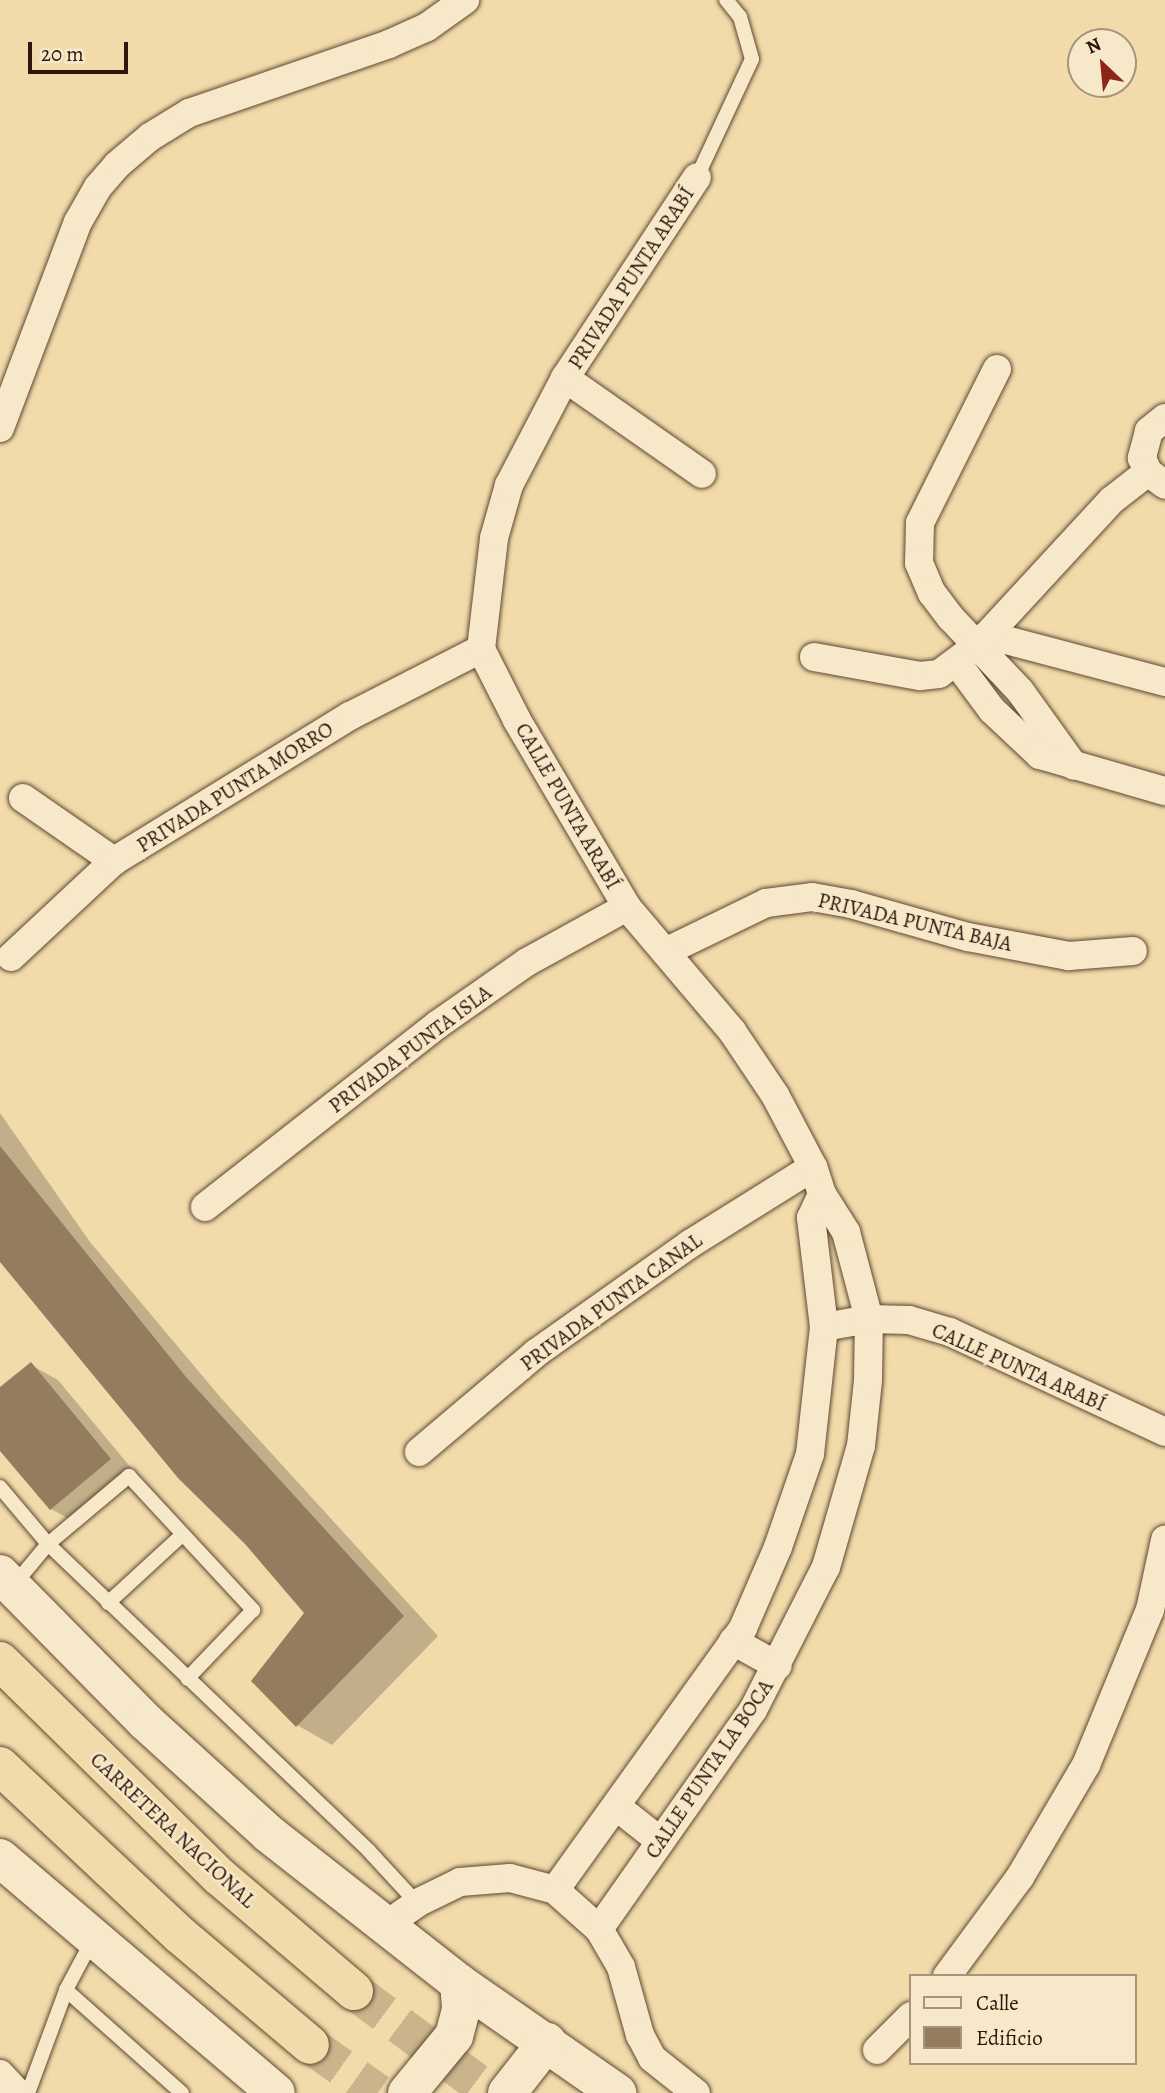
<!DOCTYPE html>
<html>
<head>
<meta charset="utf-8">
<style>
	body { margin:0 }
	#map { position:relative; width:1165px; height:2093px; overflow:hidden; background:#f1dbaa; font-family:Alegreya,serif }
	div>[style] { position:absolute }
	.shadow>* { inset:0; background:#0003 }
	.building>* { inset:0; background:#947c5f }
	.highway-tunnel>* { height:38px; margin-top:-19px; transform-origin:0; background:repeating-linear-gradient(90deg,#cab48b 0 38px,transparent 0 57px) }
	.roads { filter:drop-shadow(0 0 2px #604734) drop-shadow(0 0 2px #604734) }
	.lane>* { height:14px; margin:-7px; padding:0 7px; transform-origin:7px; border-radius:7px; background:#f6e8c8 }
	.street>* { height:28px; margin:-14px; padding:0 14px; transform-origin:14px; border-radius:14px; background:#f6e8c8 }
	.secondary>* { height:38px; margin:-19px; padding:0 19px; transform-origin:19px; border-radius:19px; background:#f6e8c8 }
	.highway>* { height:38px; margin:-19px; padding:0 19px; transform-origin:19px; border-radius:19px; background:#f1dbaa }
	span { translate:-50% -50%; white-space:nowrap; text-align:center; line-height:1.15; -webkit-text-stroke:5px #f6e8c8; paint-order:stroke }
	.street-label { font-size:21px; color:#2f160d }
	.legend { position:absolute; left:909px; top:1974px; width:228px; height:91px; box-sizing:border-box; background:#f6e8c8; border:2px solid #a6947d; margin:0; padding:9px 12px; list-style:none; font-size:21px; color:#2f160d }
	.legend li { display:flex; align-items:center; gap:14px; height:35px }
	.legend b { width:35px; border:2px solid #a6947d }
	.north { position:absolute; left:1067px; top:28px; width:70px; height:70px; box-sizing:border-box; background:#f6e8c8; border:2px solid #a6947d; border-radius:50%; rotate:334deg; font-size:19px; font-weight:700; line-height:28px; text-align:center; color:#2f160d }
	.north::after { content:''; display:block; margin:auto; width:24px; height:32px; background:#8f2418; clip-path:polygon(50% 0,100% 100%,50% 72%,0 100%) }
	.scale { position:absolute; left:28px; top:42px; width:100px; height:32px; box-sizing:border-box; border:4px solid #2f160d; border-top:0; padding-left:9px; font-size:21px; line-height:24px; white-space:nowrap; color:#2f160d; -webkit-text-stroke:5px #f6e8c8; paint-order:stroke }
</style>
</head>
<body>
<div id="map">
	<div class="shadow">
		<div style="clip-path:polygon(0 1113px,90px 1242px,221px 1398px,438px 1636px,332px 1745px,297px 1725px,306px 1613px,0 1259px)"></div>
		<div style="clip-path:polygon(31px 1365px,58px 1380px,137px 1475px,78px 1524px,51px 1509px,0 1448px,0 1390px)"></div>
	</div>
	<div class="building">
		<div style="clip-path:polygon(0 1146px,186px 1377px,404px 1616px,296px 1727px,251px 1681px,304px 1613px,245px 1544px,178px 1478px,0 1262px)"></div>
		<div style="clip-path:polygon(31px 1362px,111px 1459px,50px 1510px,0 1451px,0 1387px)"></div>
	</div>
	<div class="highway-tunnel">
		<div style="left:354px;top:1991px;width:171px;rotate:36.7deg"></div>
		<div style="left:310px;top:2045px;width:83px;rotate:35.2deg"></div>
	</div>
	<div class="roads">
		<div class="lane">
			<div style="left:697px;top:177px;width:130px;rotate:-65deg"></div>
			<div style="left:752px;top:59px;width:44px;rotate:-105.9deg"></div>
			<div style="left:740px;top:17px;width:22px;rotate:-129deg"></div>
			<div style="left:0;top:1487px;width:75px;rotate:49.9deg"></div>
			<div style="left:48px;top:1544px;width:444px;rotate:43.7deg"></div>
			<div style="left:369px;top:1851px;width:71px;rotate:47.3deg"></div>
			<div style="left:13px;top:1586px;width:55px;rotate:-50.2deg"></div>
			<div style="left:48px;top:1544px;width:106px;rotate:-40deg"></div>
			<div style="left:129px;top:1476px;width:183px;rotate:47.2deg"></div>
			<div style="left:253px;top:1610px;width:95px;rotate:133.7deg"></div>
			<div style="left:108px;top:1603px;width:100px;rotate:-42.6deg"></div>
			<div style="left:92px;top:1941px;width:55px;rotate:118deg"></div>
			<div style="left:66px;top:1990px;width:155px;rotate:41.6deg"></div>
			<div style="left:28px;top:2093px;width:110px;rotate:-69.7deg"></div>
		</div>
		<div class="street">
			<div style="left:997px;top:369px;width:172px;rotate:116.6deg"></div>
			<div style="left:920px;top:523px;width:40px;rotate:91.4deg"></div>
			<div style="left:919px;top:563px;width:33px;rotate:67deg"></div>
			<div style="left:932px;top:593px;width:31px;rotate:53deg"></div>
			<div style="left:951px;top:618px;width:100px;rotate:46.6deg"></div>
			<div style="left:1020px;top:691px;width:92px;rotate:54.2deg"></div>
			<div style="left:565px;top:378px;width:167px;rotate:35deg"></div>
			<div style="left:1165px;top:418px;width:21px;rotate:141deg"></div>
			<div style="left:1149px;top:431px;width:28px;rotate:105deg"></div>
			<div style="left:1142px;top:458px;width:15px;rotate:67deg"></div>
			<div style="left:1148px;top:472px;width:21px;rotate:37deg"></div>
			<div style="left:0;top:428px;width:220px;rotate:-69.3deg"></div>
			<div style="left:78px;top:222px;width:40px;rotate:-60.3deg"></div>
			<div style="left:98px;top:187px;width:29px;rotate:-49deg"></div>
			<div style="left:117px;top:165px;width:43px;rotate:-40.3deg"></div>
			<div style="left:150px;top:137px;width:46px;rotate:-31.6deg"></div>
			<div style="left:189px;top:113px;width:212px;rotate:-19deg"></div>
			<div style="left:389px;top:44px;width:42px;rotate:-24.1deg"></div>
			<div style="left:427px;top:27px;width:47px;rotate:-35.4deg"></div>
			<div style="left:987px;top:635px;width:184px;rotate:14.8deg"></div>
			<div style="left:814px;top:657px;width:108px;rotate:10.2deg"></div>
			<div style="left:920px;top:676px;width:19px;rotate:-6deg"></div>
			<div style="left:939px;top:674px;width:49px;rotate:-36.6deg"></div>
			<div style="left:978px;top:645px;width:197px;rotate:-47.3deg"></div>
			<div style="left:1112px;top:500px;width:46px;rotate:-37.9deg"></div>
			<div style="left:957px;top:663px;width:59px;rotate:53.3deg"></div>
			<div style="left:992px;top:710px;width:66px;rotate:43.2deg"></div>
			<div style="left:1040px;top:755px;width:130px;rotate:16.1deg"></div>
			<div style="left:23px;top:798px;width:111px;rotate:34.7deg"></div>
			<div style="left:665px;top:952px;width:112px;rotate:-25.9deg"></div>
			<div style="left:766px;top:903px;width:46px;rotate:-7.4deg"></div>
			<div style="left:812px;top:897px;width:40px;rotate:10deg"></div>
			<div style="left:851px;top:904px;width:122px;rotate:15.8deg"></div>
			<div style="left:968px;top:937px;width:103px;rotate:10.7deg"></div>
			<div style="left:1069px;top:956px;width:64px;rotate:-4.5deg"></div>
			<div style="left:11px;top:957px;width:141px;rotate:-43deg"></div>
			<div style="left:114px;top:861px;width:277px;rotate:-31.6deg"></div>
			<div style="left:350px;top:716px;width:147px;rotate:-27.1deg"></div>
			<div style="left:205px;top:1207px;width:295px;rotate:-38.1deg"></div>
			<div style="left:437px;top:1025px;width:110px;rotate:-35deg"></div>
			<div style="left:527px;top:962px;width:114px;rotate:-28.8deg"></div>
			<div style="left:824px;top:1327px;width:46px;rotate:-10.1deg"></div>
			<div style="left:869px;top:1319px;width:40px;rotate:1.4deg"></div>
			<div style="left:909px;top:1320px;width:43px;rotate:16.3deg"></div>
			<div style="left:950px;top:1332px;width:237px;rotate:24.9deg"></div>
			<div style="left:419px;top:1452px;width:153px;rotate:-40.2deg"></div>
			<div style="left:536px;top:1353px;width:189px;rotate:-35.3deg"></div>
			<div style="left:690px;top:1244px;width:145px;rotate:-32deg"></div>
			<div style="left:733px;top:1641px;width:51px;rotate:29.1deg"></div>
			<div style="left:617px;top:1807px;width:55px;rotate:38.3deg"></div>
			<div style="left:555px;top:1890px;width:322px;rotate:-54.3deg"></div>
			<div style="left:743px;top:1628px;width:88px;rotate:-66.6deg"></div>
			<div style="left:778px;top:1547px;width:98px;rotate:-71deg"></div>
			<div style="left:810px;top:1454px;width:128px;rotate:-83.7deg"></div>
			<div style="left:824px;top:1327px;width:110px;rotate:-96.8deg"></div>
			<div style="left:811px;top:1218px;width:26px;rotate:-65deg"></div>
			<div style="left:386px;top:1925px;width:38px;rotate:-35deg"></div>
			<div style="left:417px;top:1903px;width:48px;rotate:-26deg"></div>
			<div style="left:460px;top:1882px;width:50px;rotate:-4.6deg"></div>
			<div style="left:510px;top:1878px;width:47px;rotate:14.9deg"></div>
			<div style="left:555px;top:1890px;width:59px;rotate:41.6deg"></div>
			<div style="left:599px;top:1929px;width:44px;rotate:59.9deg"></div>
			<div style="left:621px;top:1967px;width:71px;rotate:74.4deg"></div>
			<div style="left:640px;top:2035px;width:26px;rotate:62deg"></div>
			<div style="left:652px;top:2058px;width:56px;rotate:38.5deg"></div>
			<div style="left:599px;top:1929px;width:268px;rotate:-54.9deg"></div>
			<div style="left:753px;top:1710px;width:161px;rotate:-63deg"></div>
			<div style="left:826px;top:1567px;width:126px;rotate:-73.9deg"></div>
			<div style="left:861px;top:1446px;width:66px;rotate:-83.9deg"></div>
			<div style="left:868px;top:1380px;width:61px;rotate:-89.1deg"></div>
			<div style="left:869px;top:1319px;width:90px;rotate:-104.8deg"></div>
			<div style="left:846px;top:1232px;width:45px;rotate:-122.3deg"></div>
			<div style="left:822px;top:1194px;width:28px;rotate:-108deg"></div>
			<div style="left:813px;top:1167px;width:81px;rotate:-117.8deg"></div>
			<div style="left:775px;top:1095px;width:77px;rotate:-123.9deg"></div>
			<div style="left:732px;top:1031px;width:162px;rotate:-130.3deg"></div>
			<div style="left:627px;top:907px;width:217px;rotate:-120.5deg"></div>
			<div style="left:517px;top:720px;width:80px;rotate:-116.9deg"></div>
			<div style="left:481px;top:649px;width:112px;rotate:-83.3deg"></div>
			<div style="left:494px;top:538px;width:55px;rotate:-74.2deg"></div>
			<div style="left:509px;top:485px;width:121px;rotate:-62.4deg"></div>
			<div style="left:565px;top:378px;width:240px;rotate:-56.7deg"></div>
			<div style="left:947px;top:1976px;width:123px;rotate:-53.6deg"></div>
			<div style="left:1020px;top:1877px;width:130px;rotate:-59.5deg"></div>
			<div style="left:1086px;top:1765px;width:168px;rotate:-67.6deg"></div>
			<div style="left:1150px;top:1610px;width:72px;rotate:-77.9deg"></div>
			<div style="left:877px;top:2050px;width:48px;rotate:-45deg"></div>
			<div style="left:0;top:2074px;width:26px;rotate:47deg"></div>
		</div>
		<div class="secondary">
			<div style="left:0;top:1574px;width:208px;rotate:45.4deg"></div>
			<div style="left:146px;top:1722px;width:166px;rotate:42.3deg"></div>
			<div style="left:269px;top:1834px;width:241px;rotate:38.1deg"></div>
			<div style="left:459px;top:1983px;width:193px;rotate:34.8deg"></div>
			<div style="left:0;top:1858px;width:362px;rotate:40.4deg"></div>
			<div style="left:407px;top:2093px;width:74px;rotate:-50.5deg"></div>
			<div style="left:454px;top:2036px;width:28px;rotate:-75deg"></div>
			<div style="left:461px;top:2009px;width:26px;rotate:-94deg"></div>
			<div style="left:507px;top:2093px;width:65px;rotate:-51.9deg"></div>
		</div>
		<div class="highway">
			<div style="left:0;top:1661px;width:308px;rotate:44.5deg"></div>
			<div style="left:220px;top:1877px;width:176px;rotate:40.4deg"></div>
			<div style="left:0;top:1766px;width:247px;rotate:43.2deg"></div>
			<div style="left:180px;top:1935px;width:170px;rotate:40.2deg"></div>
		</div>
	</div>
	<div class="street-label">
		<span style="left:631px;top:278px;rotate:-57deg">PRIVADA PUNTA ARABÍ</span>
		<span style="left:235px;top:787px;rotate:-32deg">PRIVADA PUNTA MORRO</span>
		<span style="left:568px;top:806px;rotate:60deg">CALLE PUNTA ARABÍ</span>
		<span style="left:915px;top:922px;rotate:13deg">PRIVADA PUNTA BAJA</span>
		<span style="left:410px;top:1049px;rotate:-37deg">PRIVADA PUNTA ISLA</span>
		<span style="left:611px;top:1302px;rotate:-36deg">PRIVADA PUNTA CANAL</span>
		<span style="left:1019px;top:1367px;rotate:24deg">CALLE PUNTA ARABÍ</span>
		<span style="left:709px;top:1769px;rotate:-56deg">CALLE PUNTA LA BOCA</span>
		<span style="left:173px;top:1830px;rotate:43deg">CARRETERA NACIONAL</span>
	</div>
	<ul class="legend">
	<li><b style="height:9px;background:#f6e8c8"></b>Calle</li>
	<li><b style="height:19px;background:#947c5f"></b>Edificio</li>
	</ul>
	<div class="north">N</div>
	<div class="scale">20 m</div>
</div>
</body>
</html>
